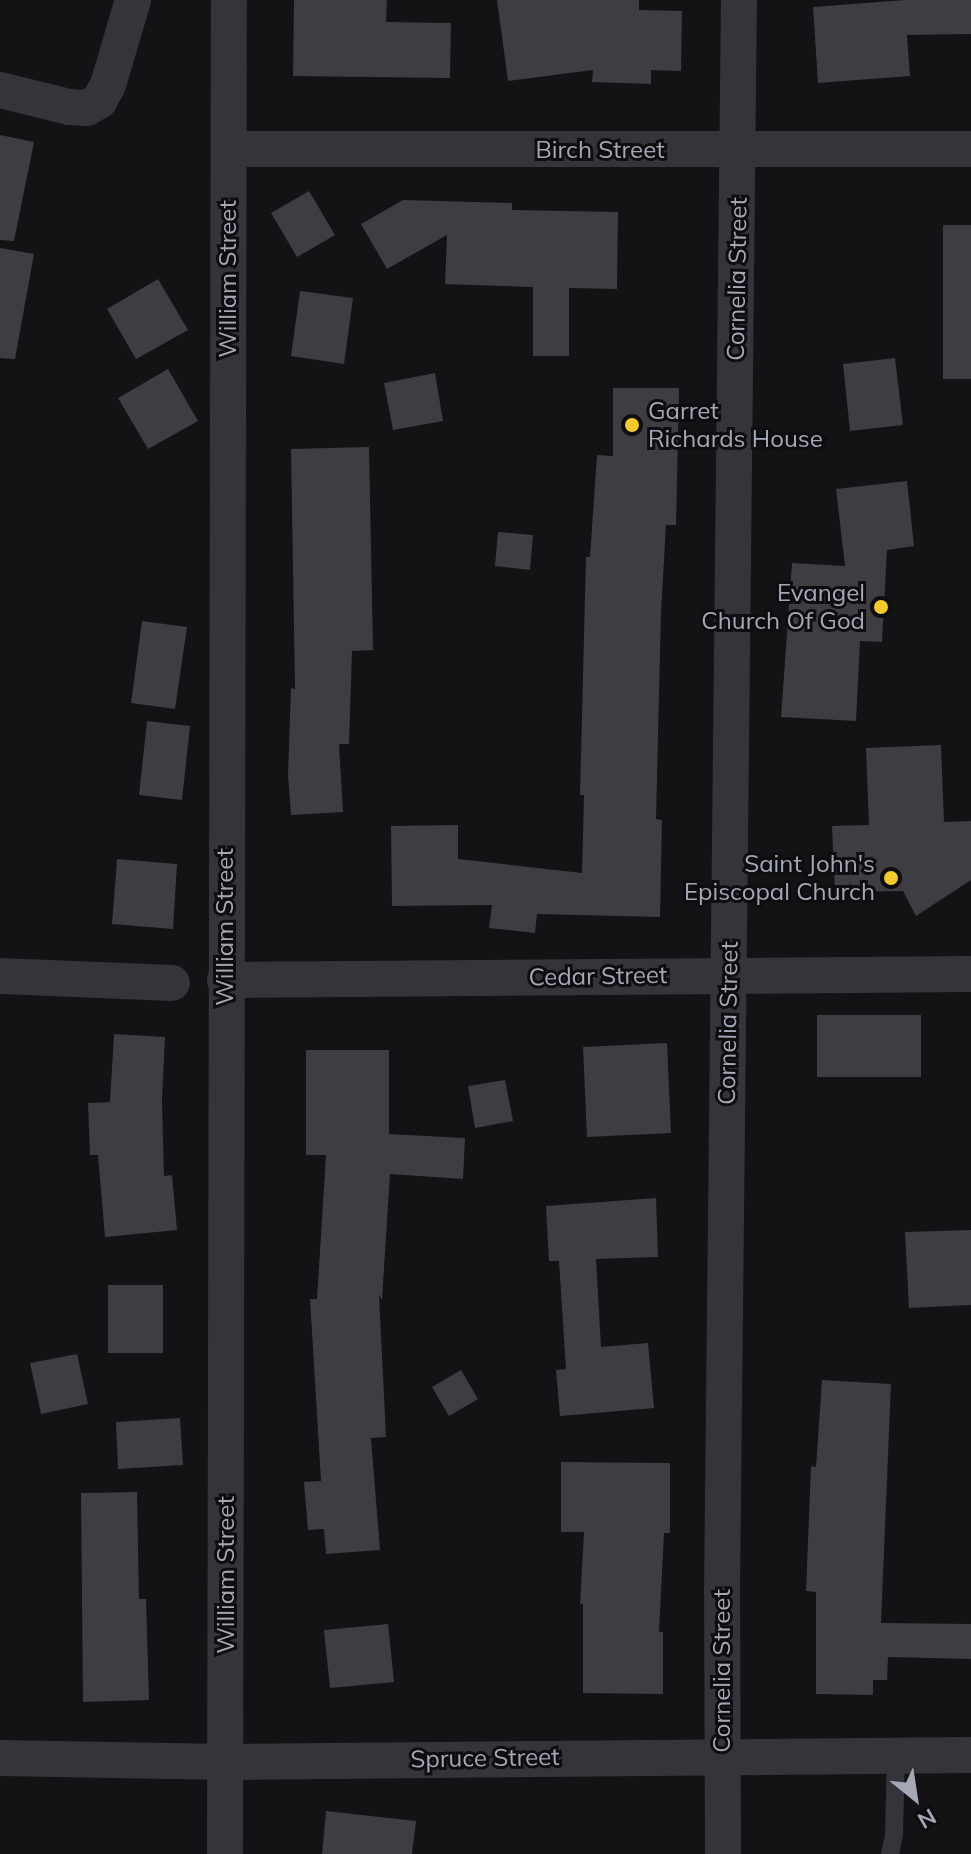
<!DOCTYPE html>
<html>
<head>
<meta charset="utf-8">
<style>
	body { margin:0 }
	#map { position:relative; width:971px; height:1854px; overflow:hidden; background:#131315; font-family:Mulish,sans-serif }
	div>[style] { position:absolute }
	.building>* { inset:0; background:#3d3d42 }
	.lane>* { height:18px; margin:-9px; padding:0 9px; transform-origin:9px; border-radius:9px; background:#34343a }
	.street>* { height:36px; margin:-18px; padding:0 18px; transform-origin:18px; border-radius:18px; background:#34343a }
	.dots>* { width:22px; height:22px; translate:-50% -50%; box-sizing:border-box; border:4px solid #0e0e10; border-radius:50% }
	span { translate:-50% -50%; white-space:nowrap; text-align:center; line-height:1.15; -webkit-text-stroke:6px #0e0e10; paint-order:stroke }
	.street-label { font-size:24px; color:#a4a7b6 }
	.poi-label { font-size:24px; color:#a4a7b6 }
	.left { translate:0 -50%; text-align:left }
	.right { translate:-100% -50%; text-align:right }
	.north { position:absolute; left:875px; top:1758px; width:80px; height:80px; -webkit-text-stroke:6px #0e0e10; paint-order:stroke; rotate:150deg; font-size:22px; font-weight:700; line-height:32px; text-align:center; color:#a4a7b6 }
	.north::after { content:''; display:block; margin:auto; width:28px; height:36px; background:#a4a7b6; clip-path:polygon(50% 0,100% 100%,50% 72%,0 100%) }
</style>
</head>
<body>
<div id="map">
	<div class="building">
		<div style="clip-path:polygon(294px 0,387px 0,386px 22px,451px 23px,450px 78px,293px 76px)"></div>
		<div style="clip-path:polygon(497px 0,639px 0,639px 10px,682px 11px,681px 71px,651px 70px,651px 84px,592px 82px,593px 70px,508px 81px)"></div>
		<div style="clip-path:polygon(905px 0,971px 0,971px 34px,907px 35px,910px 76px,818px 83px,813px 7px)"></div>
		<div style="clip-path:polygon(0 135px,34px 142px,14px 241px,0 240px)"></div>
		<div style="clip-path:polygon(309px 191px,335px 235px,297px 257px,271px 213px)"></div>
		<div style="clip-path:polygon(403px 200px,512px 203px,512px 210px,618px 212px,617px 289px,569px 288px,569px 356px,533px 356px,533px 287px,445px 284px,447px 235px,387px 269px,361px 224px)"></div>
		<div style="clip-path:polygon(943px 225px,971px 225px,971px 379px,943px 379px)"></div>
		<div style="clip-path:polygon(0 248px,34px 254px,15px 359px,0 358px)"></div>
		<div style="clip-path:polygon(158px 279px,188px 330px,136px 359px,107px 309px)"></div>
		<div style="clip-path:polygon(300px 291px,353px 298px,344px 364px,291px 356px)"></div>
		<div style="clip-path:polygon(895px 358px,903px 425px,850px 431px,843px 364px)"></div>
		<div style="clip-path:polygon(168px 369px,198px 421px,148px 449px,118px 398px)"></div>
		<div style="clip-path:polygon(435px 373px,443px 421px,393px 430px,384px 383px)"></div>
		<div style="clip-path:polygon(613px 388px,679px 388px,676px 525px,666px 525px,661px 613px,656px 819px,662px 820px,660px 917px,537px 914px,535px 933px,489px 928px,492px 905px,392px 906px,391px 826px,458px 825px,458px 859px,582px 873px,584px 795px,580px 795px,586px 557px,590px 557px,597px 455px,613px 456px)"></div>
		<div style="clip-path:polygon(369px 447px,373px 650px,352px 651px,349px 744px,339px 744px,343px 812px,291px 815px,288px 775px,291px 688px,295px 689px,291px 449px)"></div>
		<div style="clip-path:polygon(907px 481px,914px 546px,887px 550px,882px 642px,860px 641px,856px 721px,781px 717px,792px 563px,845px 566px,836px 489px)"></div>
		<div style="clip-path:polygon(498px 532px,533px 535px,530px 570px,495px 566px)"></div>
		<div style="clip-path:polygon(142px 621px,187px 627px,175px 709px,131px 703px)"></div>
		<div style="clip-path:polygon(147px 721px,190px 726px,182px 800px,139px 795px)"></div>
		<div style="clip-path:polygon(941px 745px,944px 822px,971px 821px,971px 880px,916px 916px,903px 891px,835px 892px,832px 826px,869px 825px,866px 748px)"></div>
		<div style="clip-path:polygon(117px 859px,177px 864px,173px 929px,112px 924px)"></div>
		<div style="clip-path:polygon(817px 1015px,921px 1015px,921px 1077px,817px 1077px)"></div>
		<div style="clip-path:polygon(114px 1034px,165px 1037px,162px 1101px,164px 1176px,172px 1175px,177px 1230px,105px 1237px,98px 1155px,90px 1155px,88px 1103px,110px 1102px)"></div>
		<div style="clip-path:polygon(667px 1043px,671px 1133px,587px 1137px,583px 1047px)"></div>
		<div style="clip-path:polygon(306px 1050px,389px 1050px,389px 1134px,465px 1138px,463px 1179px,390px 1174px,382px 1300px,379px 1295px,386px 1437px,371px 1438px,380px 1550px,326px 1554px,324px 1529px,308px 1530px,304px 1482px,321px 1481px,310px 1299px,317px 1299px,326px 1155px,306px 1155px)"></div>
		<div style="clip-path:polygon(505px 1080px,513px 1121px,475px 1128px,468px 1086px)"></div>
		<div style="clip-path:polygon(656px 1198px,658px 1257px,596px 1259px,601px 1347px,648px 1343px,654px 1408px,560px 1416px,556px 1370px,566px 1369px,559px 1261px,549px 1261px,546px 1206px)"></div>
		<div style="clip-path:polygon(971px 1230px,971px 1305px,909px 1308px,905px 1232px)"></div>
		<div style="clip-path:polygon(108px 1285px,163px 1285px,163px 1353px,108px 1353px)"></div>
		<div style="clip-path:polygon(77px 1354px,88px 1404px,41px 1414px,30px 1363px)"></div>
		<div style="clip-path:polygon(461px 1370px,478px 1399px,449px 1416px,432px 1387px)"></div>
		<div style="clip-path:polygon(822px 1380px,891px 1384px,881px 1623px,971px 1624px,971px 1659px,888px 1657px,887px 1680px,873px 1680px,873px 1695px,816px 1694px,816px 1592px,806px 1591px,811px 1466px,816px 1467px)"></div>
		<div style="clip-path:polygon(180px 1418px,183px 1465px,118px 1469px,116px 1422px)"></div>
		<div style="clip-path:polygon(561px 1462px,670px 1463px,670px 1533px,664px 1533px,659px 1632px,663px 1632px,663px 1694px,583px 1693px,583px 1604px,580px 1604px,584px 1532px,561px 1532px)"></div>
		<div style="clip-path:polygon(137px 1492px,139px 1599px,146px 1599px,149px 1700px,83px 1702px,81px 1493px)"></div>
		<div style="clip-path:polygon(388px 1624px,394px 1682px,330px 1688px,324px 1630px)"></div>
		<div style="clip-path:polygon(326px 1811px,416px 1821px,412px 1854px,322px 1854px)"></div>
	</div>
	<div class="lane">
		<div style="left:890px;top:1854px;width:19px;rotate:-78deg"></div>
		<div style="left:894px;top:1835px;width:80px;rotate:-88.6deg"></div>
	</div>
	<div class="street">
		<div style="left:0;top:90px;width:71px;rotate:13.8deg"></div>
		<div style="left:69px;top:107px;width:18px;rotate:3deg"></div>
		<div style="left:87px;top:108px;width:14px;rotate:-30deg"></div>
		<div style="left:99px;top:101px;width:18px;rotate:-61deg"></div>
		<div style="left:108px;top:85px;width:89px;rotate:-73.6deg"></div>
		<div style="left:229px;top:149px;width:742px"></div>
		<div style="left:0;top:976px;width:172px;rotate:2.3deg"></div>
		<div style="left:225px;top:980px;width:746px;rotate:-0.46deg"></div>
		<div style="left:0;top:1758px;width:226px;rotate:1deg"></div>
		<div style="left:226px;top:1762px;width:745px;rotate:-0.54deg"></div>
		<div style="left:225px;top:1854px;width:1854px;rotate:-89.88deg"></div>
		<div style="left:723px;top:1854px;width:262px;rotate:-90.2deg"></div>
		<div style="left:722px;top:1592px;width:1592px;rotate:-89.39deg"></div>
	</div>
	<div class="dots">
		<div style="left:632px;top:425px;background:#f5cb2b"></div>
		<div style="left:881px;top:607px;background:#f5cb2b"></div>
		<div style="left:891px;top:878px;background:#f5cb2b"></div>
	</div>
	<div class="street-label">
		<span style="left:600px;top:150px">Birch Street</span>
		<span style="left:228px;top:279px;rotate:-90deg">William Street</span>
		<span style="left:737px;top:279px;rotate:-89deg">Cornelia Street</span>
		<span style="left:225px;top:927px;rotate:-90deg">William Street</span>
		<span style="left:598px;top:976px;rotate:-1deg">Cedar Street</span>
		<span style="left:728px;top:1023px;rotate:-89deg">Cornelia Street</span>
		<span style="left:226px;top:1575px;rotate:-90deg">William Street</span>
		<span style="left:722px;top:1671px;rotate:-90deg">Cornelia Street</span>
		<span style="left:485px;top:1758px;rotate:-1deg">Spruce Street</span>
	</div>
	<div class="poi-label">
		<span class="left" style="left:648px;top:425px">Garret<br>Richards House</span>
		<span class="right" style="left:865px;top:607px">Evangel<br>Church Of God</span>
		<span class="right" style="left:875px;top:878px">Saint John's<br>Episcopal Church</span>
	</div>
	<div class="north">N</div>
</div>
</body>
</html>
